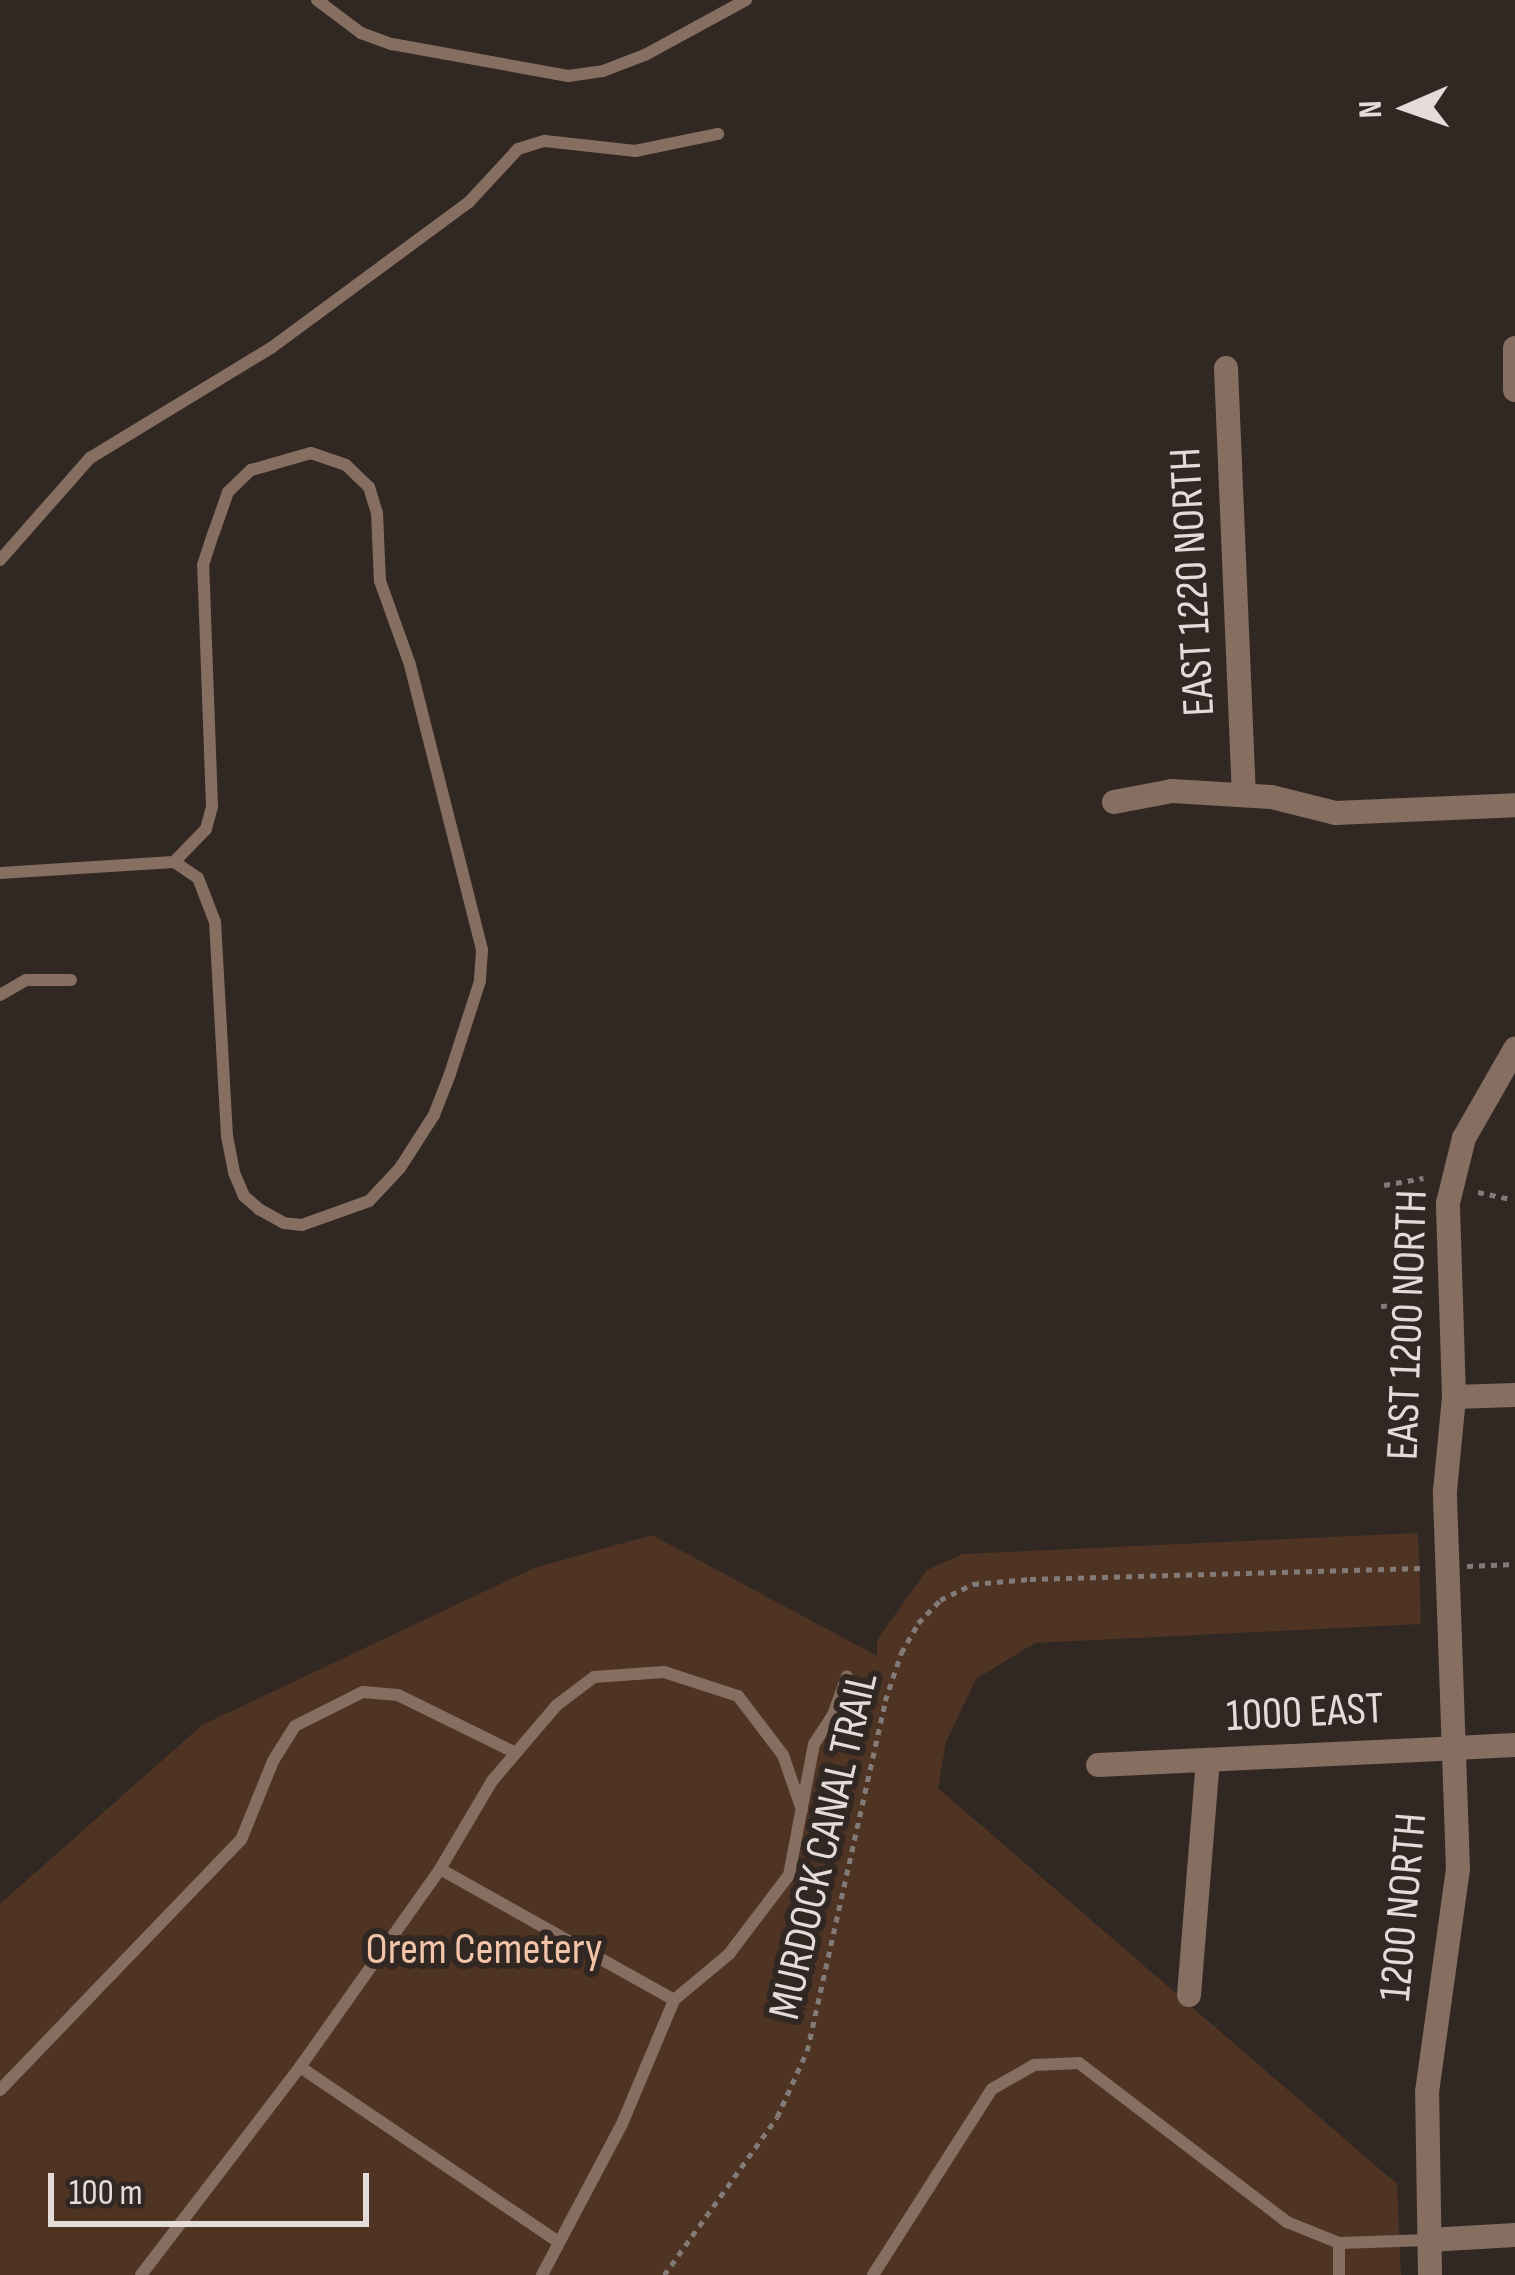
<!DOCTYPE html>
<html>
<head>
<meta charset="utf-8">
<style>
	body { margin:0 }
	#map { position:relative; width:1515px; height:2275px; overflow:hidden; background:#312823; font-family:"Sofia Sans Condensed",sans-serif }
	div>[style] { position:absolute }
	.green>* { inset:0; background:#4f3323 }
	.path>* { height:4.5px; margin-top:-2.25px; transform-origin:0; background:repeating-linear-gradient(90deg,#837b77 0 6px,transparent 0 12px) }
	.service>* { height:12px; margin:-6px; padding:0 6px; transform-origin:6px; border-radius:6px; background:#866e61 }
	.minor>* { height:24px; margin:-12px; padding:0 12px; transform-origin:12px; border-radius:12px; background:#866e61 }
	.tertiary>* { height:24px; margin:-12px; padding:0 12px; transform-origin:12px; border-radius:12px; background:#866e61 }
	span { translate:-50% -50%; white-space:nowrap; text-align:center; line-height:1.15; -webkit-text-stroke:12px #312823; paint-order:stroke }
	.street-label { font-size:45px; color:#e3dcd9 }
	.park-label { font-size:45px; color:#f4c4a9 }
	.north { position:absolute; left:1347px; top:48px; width:120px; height:120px; -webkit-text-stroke:9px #312823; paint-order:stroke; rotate:268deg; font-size:33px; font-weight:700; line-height:48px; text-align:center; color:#e3dcd9 }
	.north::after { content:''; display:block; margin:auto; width:42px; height:54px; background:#e3dcd9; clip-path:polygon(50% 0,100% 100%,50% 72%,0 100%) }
	.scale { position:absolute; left:48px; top:2173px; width:321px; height:54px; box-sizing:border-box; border:6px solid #e3dcd9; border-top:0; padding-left:15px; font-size:36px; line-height:42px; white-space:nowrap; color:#e3dcd9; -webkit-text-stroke:9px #312823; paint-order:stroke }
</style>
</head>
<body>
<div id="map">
	<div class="green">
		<div style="clip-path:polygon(1418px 1533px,1421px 1624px,1035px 1643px,976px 1679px,946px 1742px,938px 1788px,1397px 2184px,1401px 2275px,0 2275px,0 1904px,202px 1725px,534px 1568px,652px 1535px,877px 1656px,877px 1640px,927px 1570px,963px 1554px)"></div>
	</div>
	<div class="path">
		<div style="left:1384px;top:1185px;width:40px;rotate:-10deg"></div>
		<div style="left:1478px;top:1192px;width:33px;rotate:12deg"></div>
		<div style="left:1381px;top:1306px;width:43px;rotate:-2.7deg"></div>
		<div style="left:1467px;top:1566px;width:48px;rotate:-2.4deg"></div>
		<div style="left:664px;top:2275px;width:194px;rotate:-54.4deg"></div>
		<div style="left:777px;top:2117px;width:72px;rotate:-65.6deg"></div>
		<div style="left:807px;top:2051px;width:359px;rotate:-77.4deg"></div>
		<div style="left:885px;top:1701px;width:51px;rotate:-71.6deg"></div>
		<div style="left:901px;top:1653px;width:34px;rotate:-60deg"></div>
		<div style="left:918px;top:1623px;width:32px;rotate:-46deg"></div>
		<div style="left:940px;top:1600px;width:37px;rotate:-26deg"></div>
		<div style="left:973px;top:1584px;width:57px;rotate:-5deg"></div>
		<div style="left:1030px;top:1579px;width:392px;rotate:-1.6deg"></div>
	</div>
	<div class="service">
		<div style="left:317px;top:0;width:55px;rotate:36.9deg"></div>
		<div style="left:361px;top:33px;width:33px;rotate:20deg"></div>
		<div style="left:392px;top:44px;width:179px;rotate:10.3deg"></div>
		<div style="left:568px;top:76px;width:35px;rotate:-8deg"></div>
		<div style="left:603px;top:71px;width:45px;rotate:-20.9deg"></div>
		<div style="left:645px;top:55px;width:115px;rotate:-28.6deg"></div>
		<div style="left:311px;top:453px;width:37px;rotate:19deg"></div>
		<div style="left:346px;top:465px;width:32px;rotate:44deg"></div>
		<div style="left:369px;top:487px;width:27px;rotate:73deg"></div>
		<div style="left:377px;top:513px;width:68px;rotate:87.5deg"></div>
		<div style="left:380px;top:581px;width:89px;rotate:70.3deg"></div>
		<div style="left:410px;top:665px;width:294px;rotate:75.8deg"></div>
		<div style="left:482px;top:950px;width:31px;rotate:94deg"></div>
		<div style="left:480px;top:981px;width:98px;rotate:107.9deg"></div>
		<div style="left:450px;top:1074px;width:44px;rotate:111.3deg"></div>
		<div style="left:434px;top:1115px;width:63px;rotate:122.7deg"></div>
		<div style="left:400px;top:1168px;width:45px;rotate:133.2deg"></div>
		<div style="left:369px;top:1201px;width:71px;rotate:160.3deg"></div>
		<div style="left:302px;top:1225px;width:18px;rotate:-174deg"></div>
		<div style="left:284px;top:1223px;width:29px;rotate:-151deg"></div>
		<div style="left:259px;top:1209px;width:20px;rotate:-139deg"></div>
		<div style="left:244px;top:1196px;width:26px;rotate:-113deg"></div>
		<div style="left:234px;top:1172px;width:37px;rotate:-101deg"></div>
		<div style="left:227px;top:1136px;width:214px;rotate:-93.2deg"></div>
		<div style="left:215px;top:922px;width:47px;rotate:-111.1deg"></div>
		<div style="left:198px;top:878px;width:29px;rotate:-146deg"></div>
		<div style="left:174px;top:862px;width:46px;rotate:-45.9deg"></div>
		<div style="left:206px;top:829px;width:24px;rotate:-75deg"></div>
		<div style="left:212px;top:806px;width:241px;rotate:-92.1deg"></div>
		<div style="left:203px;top:565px;width:35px;rotate:-72deg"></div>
		<div style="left:214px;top:532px;width:42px;rotate:-70.7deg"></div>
		<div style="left:228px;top:492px;width:32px;rotate:-44deg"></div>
		<div style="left:251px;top:470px;width:62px;rotate:-15.8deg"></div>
		<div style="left:0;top:560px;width:136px;rotate:-48.6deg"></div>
		<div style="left:90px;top:458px;width:212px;rotate:-31.3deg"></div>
		<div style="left:271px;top:348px;width:246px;rotate:-36.4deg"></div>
		<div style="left:469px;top:202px;width:72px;rotate:-47.2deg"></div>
		<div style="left:518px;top:149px;width:28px;rotate:-17deg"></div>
		<div style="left:545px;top:141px;width:91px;rotate:6.3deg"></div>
		<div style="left:635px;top:151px;width:85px;rotate:-11.6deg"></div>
		<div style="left:0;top:873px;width:174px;rotate:-3.6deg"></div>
		<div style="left:0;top:995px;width:30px;rotate:-30deg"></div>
		<div style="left:26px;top:980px;width:45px"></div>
		<div style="left:440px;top:1869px;width:268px;rotate:29.2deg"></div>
		<div style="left:300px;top:2067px;width:309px;rotate:34.1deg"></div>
		<div style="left:0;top:2090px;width:347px;rotate:-46.1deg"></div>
		<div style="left:241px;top:1840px;width:85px;rotate:-67.9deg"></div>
		<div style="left:273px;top:1761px;width:41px;rotate:-57.8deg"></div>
		<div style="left:295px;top:1726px;width:76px;rotate:-26.6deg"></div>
		<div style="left:363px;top:1692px;width:35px;rotate:5deg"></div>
		<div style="left:398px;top:1695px;width:131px;rotate:26.2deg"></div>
		<div style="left:1339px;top:2243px;width:90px;rotate:-1.9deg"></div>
		<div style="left:141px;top:2275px;width:262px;rotate:-52.6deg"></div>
		<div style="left:300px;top:2067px;width:242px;rotate:-54.7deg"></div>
		<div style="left:440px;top:1869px;width:102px;rotate:-59.4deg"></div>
		<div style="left:492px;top:1781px;width:100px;rotate:-49.5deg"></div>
		<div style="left:557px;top:1705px;width:46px;rotate:-37.1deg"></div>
		<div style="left:594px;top:1677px;width:70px;rotate:-4.1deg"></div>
		<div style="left:664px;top:1672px;width:78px;rotate:18deg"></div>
		<div style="left:738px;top:1696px;width:74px;rotate:52.7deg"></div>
		<div style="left:783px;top:1755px;width:58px;rotate:70.9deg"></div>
		<div style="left:542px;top:2275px;width:171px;rotate:-62.1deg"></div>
		<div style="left:622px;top:2124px;width:134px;rotate:-67.2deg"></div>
		<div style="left:674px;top:2000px;width:72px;rotate:-39.9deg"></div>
		<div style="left:729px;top:1954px;width:99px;rotate:-52.8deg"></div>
		<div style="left:789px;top:1875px;width:133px;rotate:-79.2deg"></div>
		<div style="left:814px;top:1744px;width:35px;rotate:-57deg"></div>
		<div style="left:833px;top:1715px;width:41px;rotate:-70.3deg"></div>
		<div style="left:873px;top:2275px;width:221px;rotate:-57.4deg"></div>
		<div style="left:992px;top:2089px;width:48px;rotate:-29.7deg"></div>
		<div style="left:1034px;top:2065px;width:45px;rotate:-2.5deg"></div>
		<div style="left:1079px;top:2063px;width:262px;rotate:37.4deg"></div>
		<div style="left:1287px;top:2222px;width:56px;rotate:22deg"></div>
		<div style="left:1339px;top:2243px;width:32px;rotate:90deg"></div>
	</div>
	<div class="minor">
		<div style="left:1515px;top:348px;width:42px;rotate:90deg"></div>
		<div style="left:1226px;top:368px;width:426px;rotate:87.6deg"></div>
		<div style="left:1114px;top:802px;width:59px;rotate:-10.7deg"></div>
		<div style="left:1172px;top:791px;width:99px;rotate:3.5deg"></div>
		<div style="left:1271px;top:797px;width:66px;rotate:14deg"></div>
		<div style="left:1335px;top:813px;width:180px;rotate:-2.5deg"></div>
		<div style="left:1454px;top:1397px;width:61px;rotate:-1.9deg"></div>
		<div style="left:1098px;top:1765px;width:357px;rotate:-2.7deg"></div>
		<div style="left:1189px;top:1995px;width:236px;rotate:-85.4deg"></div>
		<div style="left:1429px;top:2240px;width:86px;rotate:-3.3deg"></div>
	</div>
	<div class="tertiary">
		<div style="left:1455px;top:1748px;width:60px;rotate:-2.9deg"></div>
		<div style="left:1430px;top:2275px;width:183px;rotate:-90.9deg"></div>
		<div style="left:1427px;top:2092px;width:225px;rotate:-82.1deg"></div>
		<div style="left:1458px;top:1869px;width:378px;rotate:-92deg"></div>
		<div style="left:1445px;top:1491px;width:94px;rotate:-84.5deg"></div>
		<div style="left:1454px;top:1397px;width:194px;rotate:-91.8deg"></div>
		<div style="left:1448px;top:1203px;width:67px;rotate:-76.2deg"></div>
		<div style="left:1464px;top:1138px;width:103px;rotate:-60.2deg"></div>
	</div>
	<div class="street-label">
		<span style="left:1193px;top:582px;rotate:-93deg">EAST 1220 NORTH</span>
		<span style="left:1408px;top:1325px;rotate:-88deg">EAST 1200 NORTH</span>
		<span style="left:1305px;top:1713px;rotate:-3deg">1000 EAST</span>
		<span style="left:824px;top:1846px;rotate:-77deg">MURDOCK CANAL TRAIL</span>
		<span style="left:1404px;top:1907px;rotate:-85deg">1200 NORTH</span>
	</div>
	<div class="park-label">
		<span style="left:484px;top:1950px">Orem Cemetery</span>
	</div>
	<div class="north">N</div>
	<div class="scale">100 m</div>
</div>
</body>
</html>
